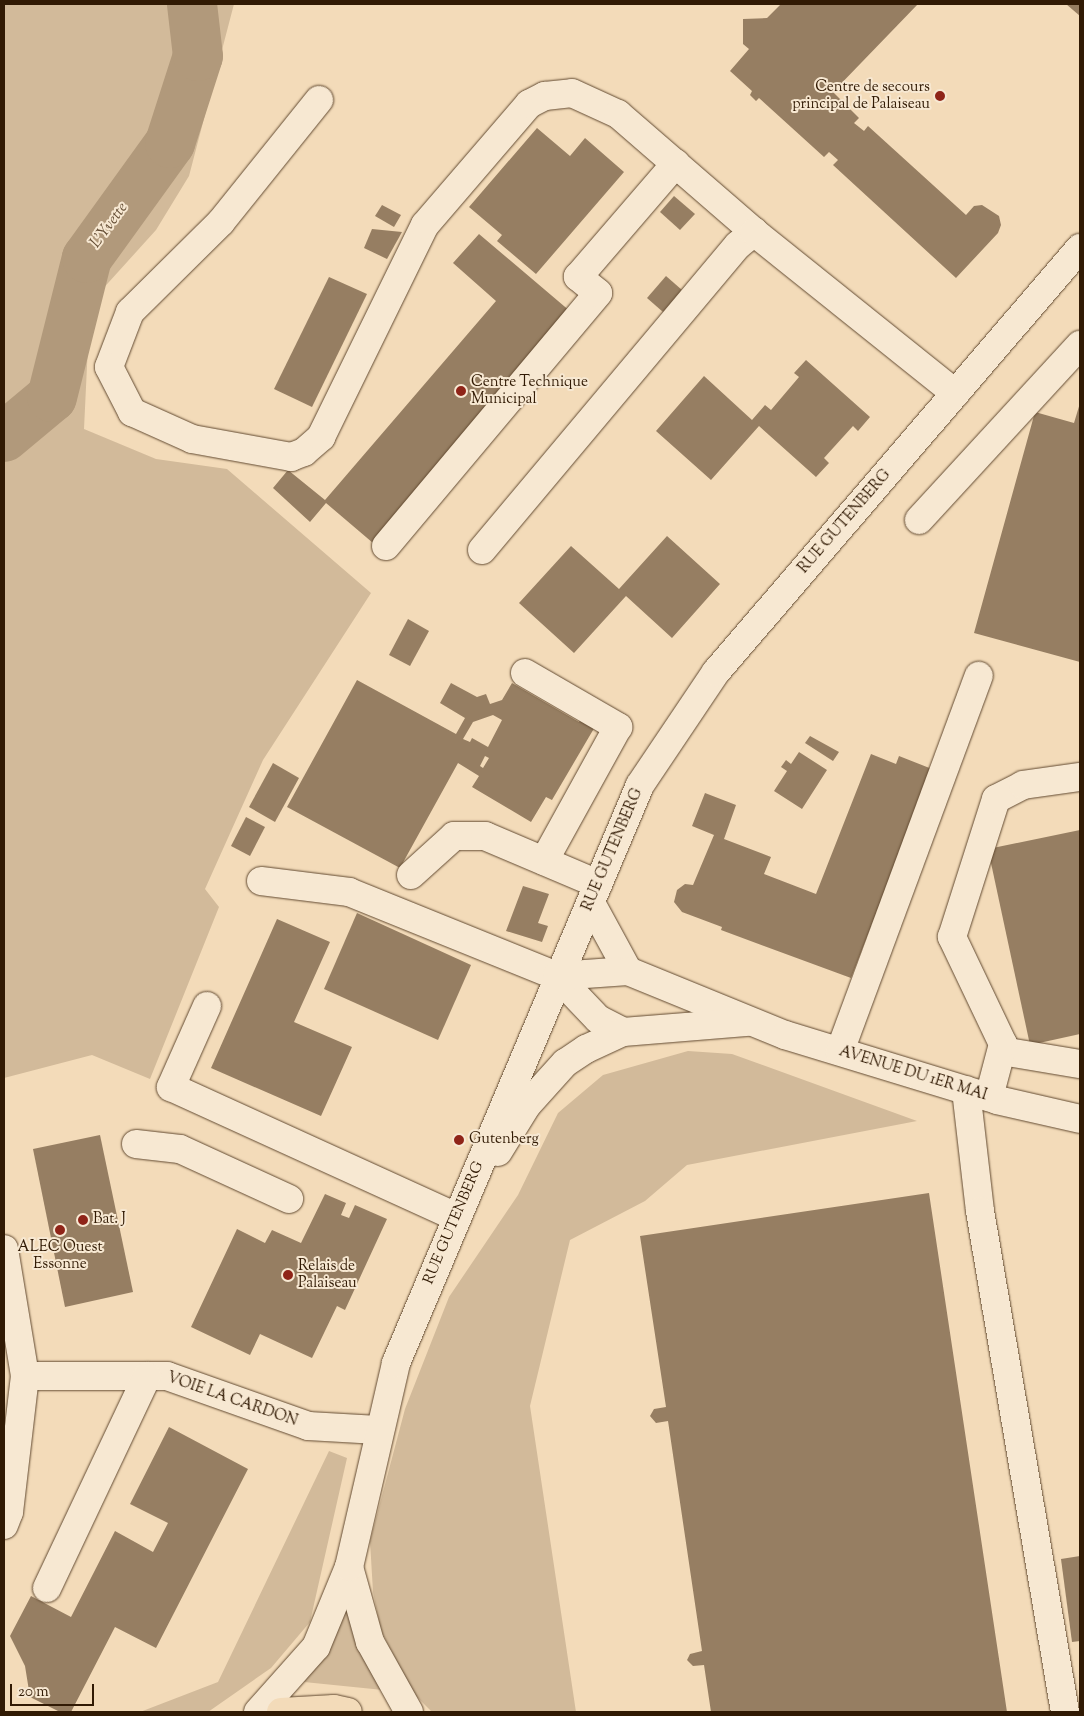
<!DOCTYPE html>
<html>
<head>
<meta charset="utf-8">
<style>
	body { margin:0 }
	#map { position:relative; width:1084px; height:1716px; overflow:hidden; background:#f3dbb9; font-family:"Sorts Mill Goudy",serif }
	div>[style] { position:absolute }
	.green>* { inset:0; background:#d2ba9a }
	.river>* { height:50px; margin:-25px; padding:0 25px; transform-origin:25px; border-radius:25px; background:#b1997b }
	.building>* { inset:0; background:#967e62 }
	.roads { filter:drop-shadow(0 0 1px #624a31) drop-shadow(0 0 1px #624a31) }
	.minor>* { height:28px; margin:-14px; padding:0 14px; transform-origin:14px; border-radius:14px; background:#f7e8d2 }
	.major>* { height:28px; margin:-14px; padding:0 14px; transform-origin:14px; border-radius:14px; background:#f3dbb9 }
	.dots>* { width:14px; height:14px; translate:-50% -50%; box-sizing:border-box; border:2px solid #f7e8d2; border-radius:50% }
	span { translate:-50% -50%; white-space:nowrap; text-align:center; line-height:1.15; -webkit-text-stroke:4px #f7e8d2; paint-order:stroke }
	.poi-label { font-size:15px; color:#311a04 }
	.right { translate:-100% -50%; text-align:right }
	.left { translate:0 -50%; text-align:left }
	.street-label { font-size:15px; color:#311a04 }
	.water-label { font-size:16px; color:#644d34; font-style:italic }
	.frame { position:absolute; inset:0; border:5px solid #311a04; pointer-events:none }
	.scale { position:absolute; left:10px; top:1684px; width:84px; height:22px; box-sizing:border-box; border:2px solid #311a04; border-top:0; padding-left:6px; font-size:15px; line-height:18px; white-space:nowrap; color:#311a04; -webkit-text-stroke:4px #f7e8d2; paint-order:stroke }
</style>
</head>
<body>
<div id="map">
	<div class="green">
		<div style="clip-path:polygon(4px 4px,234px 4px,189px 176px,156px 230px,90px 303px,84px 429px,156px 459px,227px 469px,371px 593px,263px 760px,205px 889px,219px 907px,150px 1079px,92px 1055px,4px 1078px)"></div>
		<div style="clip-path:polygon(688px 1051px,732px 1054px,917px 1121px,687px 1165px,645px 1201px,570px 1240px,530px 1406px,576px 1712px,432px 1712px,414px 1694px,381px 1631px,373px 1592px,370px 1541px,405px 1409px,449px 1297px,518px 1195px,558px 1113px,603px 1075px)"></div>
		<div style="clip-path:polygon(329px 1451px,347px 1458px,310px 1622px,271px 1668px,208px 1712px,140px 1712px,218px 1682px)"></div>
		<div style="clip-path:polygon(347px 1603px,383px 1690px,304px 1682px,334px 1637px)"></div>
	</div>
	<div class="river">
		<div style="left:4px;top:437px;width:62px;rotate:-39.8deg"></div>
		<div style="left:52px;top:397px;width:143px;rotate:-75.9deg"></div>
		<div style="left:87px;top:258px;width:142px;rotate:-54.2deg"></div>
		<div style="left:170px;top:143px;width:91px;rotate:-72.2deg"></div>
		<div style="left:198px;top:56px;width:52px;rotate:-96.6deg"></div>
	</div>
	<div class="building">
		<div style="clip-path:polygon(781px 4px,918px 4px,833px 92px,859px 118px,854px 123px,864px 131px,868px 126px,966px 215px,974px 206px,982px 205px,999px 216px,1001px 225px,998px 233px,956px 278px,833px 165px,838px 160px,829px 152px,824px 157px,759px 98px,756px 101px,750px 95px,752px 91px,730px 71px,749px 49px,743px 44px,743px 19px,767px 18px)"></div>
		<div style="clip-path:polygon(1066px 4px,1080px 4px,1080px 16px)"></div>
		<div style="clip-path:polygon(537px 128px,570px 156px,585px 138px,624px 172px,536px 274px,497px 241px,502px 235px,469px 207px)"></div>
		<div style="clip-path:polygon(674px 196px,695px 214px,680px 230px,660px 212px)"></div>
		<div style="clip-path:polygon(382px 205px,401px 215px,394px 227px,375px 216px)"></div>
		<div style="clip-path:polygon(372px 229px,402px 232px,387px 259px,364px 248px)"></div>
		<div style="clip-path:polygon(479px 234px,571px 312px,373px 543px,326px 503px,310px 522px,273px 488px,288px 470px,325px 500px,496px 301px,453px 263px)"></div>
		<div style="clip-path:polygon(666px 276px,682px 290px,663px 312px,647px 298px)"></div>
		<div style="clip-path:polygon(329px 277px,367px 294px,312px 407px,274px 389px)"></div>
		<div style="clip-path:polygon(806px 360px,870px 417px,858px 431px,853px 426px,824px 458px,829px 463px,816px 477px,759px 426px,711px 480px,656px 431px,704px 376px,752px 420px,765px 405px,771px 410px,799px 377px,794px 373px)"></div>
		<div style="clip-path:polygon(1080px 403px,1080px 662px,974px 633px,1035px 412px,1074px 423px)"></div>
		<div style="clip-path:polygon(667px 536px,720px 584px,672px 638px,626px 596px,574px 653px,519px 603px,571px 546px,619px 589px)"></div>
		<div style="clip-path:polygon(408px 619px,429px 631px,410px 666px,389px 655px)"></div>
		<div style="clip-path:polygon(evenodd,357px 680px,456px 734px,465px 718px,440px 703px,451px 683px,477px 697px,486px 694px,490px 704px,502px 700px,512px 683px,579px 722px,582px 717px,596px 725px,552px 800px,546px 797px,531px 822px,472px 787px,479px 776px,458px 763px,400px 868px,287px 807px,357px 680px,493px 715px,502px 720px,488px 747px,472px 738px,470px 742px,463px 739px,473px 722px,493px 715px,357px 680px,485px 756px,489px 758px,483px 768px,480px 766px,485px 756px)"></div>
		<div style="clip-path:polygon(810px 736px,839px 752px,833px 761px,805px 743px)"></div>
		<div style="clip-path:polygon(799px 752px,827px 770px,802px 809px,774px 791px,787px 771px,781px 767px,786px 760px,791px 764px)"></div>
		<div style="clip-path:polygon(871px 754px,896px 764px,899px 756px,932px 769px,851px 978px,721px 930px,722px 927px,682px 912px,674px 902px,677px 890px,685px 884px,693px 885px,714px 835px,692px 826px,705px 793px,736px 805px,724px 839px,771px 857px,764px 874px,816px 894px)"></div>
		<div style="clip-path:polygon(273px 763px,299px 778px,275px 822px,249px 807px)"></div>
		<div style="clip-path:polygon(246px 817px,265px 827px,250px 856px,231px 846px)"></div>
		<div style="clip-path:polygon(1080px 830px,1080px 1034px,1030px 1045px,988px 849px)"></div>
		<div style="clip-path:polygon(523px 886px,549px 894px,538px 923px,548px 926px,542px 942px,506px 931px)"></div>
		<div style="clip-path:polygon(357px 913px,471px 965px,438px 1040px,324px 989px)"></div>
		<div style="clip-path:polygon(277px 919px,330px 942px,294px 1022px,352px 1047px,321px 1116px,211px 1068px)"></div>
		<div style="clip-path:polygon(100px 1135px,133px 1292px,65px 1307px,33px 1149px)"></div>
		<div style="clip-path:polygon(929px 1193px,1007px 1712px,711px 1712px,704px 1665px,693px 1666px,687px 1660px,690px 1654px,702px 1651px,668px 1421px,656px 1423px,650px 1416px,654px 1409px,666px 1407px,640px 1236px)"></div>
		<div style="clip-path:polygon(325px 1194px,346px 1203px,341px 1215px,349px 1218px,355px 1205px,387px 1219px,345px 1310px,337px 1306px,312px 1358px,260px 1334px,250px 1355px,191px 1327px,237px 1229px,265px 1243px,272px 1230px,301px 1243px)"></div>
		<div style="clip-path:polygon(169px 1427px,248px 1469px,156px 1648px,115px 1627px,71px 1712px,60px 1712px,30px 1697px,25px 1666px,10px 1636px,31px 1596px,71px 1617px,115px 1531px,153px 1552px,168px 1523px,130px 1504px)"></div>
		<div style="clip-path:polygon(1080px 1556px,1080px 1641px,1072px 1642px,1061px 1559px)"></div>
	</div>
	<div class="roads">
		<div class="minor">
			<div style="left:319px;top:100px;width:156px;rotate:128.8deg"></div>
			<div style="left:221px;top:222px;width:128px;rotate:135.3deg"></div>
			<div style="left:130px;top:312px;width:59px;rotate:110.9deg"></div>
			<div style="left:109px;top:367px;width:51px;rotate:62.9deg"></div>
			<div style="left:132px;top:412px;width:66px;rotate:24.2deg"></div>
			<div style="left:192px;top:439px;width:101px;rotate:10.3deg"></div>
			<div style="left:291px;top:457px;width:14px;rotate:-21deg"></div>
			<div style="left:304px;top:452px;width:23px;rotate:-41deg"></div>
			<div style="left:321px;top:437px;width:236px;rotate:-63.9deg"></div>
			<div style="left:425px;top:225px;width:160px;rotate:-49.3deg"></div>
			<div style="left:529px;top:104px;width:18px;rotate:-27deg"></div>
			<div style="left:545px;top:96px;width:27px;rotate:-6deg"></div>
			<div style="left:572px;top:93px;width:51px;rotate:24.5deg"></div>
			<div style="left:618px;top:114px;width:180px;rotate:40.9deg"></div>
			<div style="left:919px;top:520px;width:238px;rotate:-47.4deg"></div>
			<div style="left:386px;top:546px;width:330px;rotate:-50deg"></div>
			<div style="left:598px;top:293px;width:26px;rotate:-141deg"></div>
			<div style="left:578px;top:277px;width:150px;rotate:-49.3deg"></div>
			<div style="left:482px;top:550px;width:398px;rotate:-50deg"></div>
			<div style="left:738px;top:245px;width:21px;rotate:-39deg"></div>
			<div style="left:754px;top:232px;width:258px;rotate:38.7deg"></div>
			<div style="left:525px;top:673px;width:108px;rotate:30.1deg"></div>
			<div style="left:618px;top:727px;width:153px;rotate:118.9deg"></div>
			<div style="left:411px;top:875px;width:58px;rotate:-42.2deg"></div>
			<div style="left:454px;top:836px;width:31px"></div>
			<div style="left:485px;top:836px;width:123px;rotate:23deg"></div>
			<div style="left:261px;top:881px;width:89px;rotate:7.1deg"></div>
			<div style="left:349px;top:892px;width:224px;rotate:22deg"></div>
			<div style="left:557px;top:976px;width:59px;rotate:46.4deg"></div>
			<div style="left:598px;top:1019px;width:28px;rotate:27deg"></div>
			<div style="left:591px;top:903px;width:77px;rotate:61.4deg"></div>
			<div style="left:557px;top:976px;width:71px;rotate:-4deg"></div>
			<div style="left:628px;top:971px;width:170px;rotate:22.2deg"></div>
			<div style="left:785px;top:1035px;width:222px;rotate:17deg"></div>
			<div style="left:997px;top:1100px;width:85px;rotate:12.9deg"></div>
			<div style="left:207px;top:1006px;width:89px;rotate:114deg"></div>
			<div style="left:171px;top:1087px;width:313px;rotate:24.5deg"></div>
			<div style="left:840px;top:1051px;width:400px;rotate:-69.7deg"></div>
			<div style="left:1002px;top:1051px;width:79px;rotate:9.5deg"></div>
			<div style="left:966px;top:1090px;width:122px;rotate:83.4deg"></div>
			<div style="left:980px;top:1211px;width:508px;rotate:80.37deg"></div>
			<div style="left:989px;top:1097px;width:55px;rotate:-75.2deg"></div>
			<div style="left:1003px;top:1044px;width:119px;rotate:-115.5deg"></div>
			<div style="left:952px;top:937px;width:145px;rotate:-72.3deg"></div>
			<div style="left:996px;top:799px;width:30px;rotate:-27deg"></div>
			<div style="left:1023px;top:785px;width:58px;rotate:-8deg"></div>
			<div style="left:136px;top:1144px;width:44px;rotate:6.5deg"></div>
			<div style="left:180px;top:1149px;width:120px;rotate:24.6deg"></div>
			<div style="left:498px;top:1152px;width:55px;rotate:-58.3deg"></div>
			<div style="left:527px;top:1105px;width:57px;rotate:-47.9deg"></div>
			<div style="left:565px;top:1063px;width:25px;rotate:-34deg"></div>
			<div style="left:586px;top:1049px;width:41px;rotate:-24.7deg"></div>
			<div style="left:623px;top:1032px;width:123px;rotate:-4.6deg"></div>
			<div style="left:4px;top:1249px;width:129px;rotate:80.6deg"></div>
			<div style="left:4px;top:1525px;width:14px;rotate:-69deg"></div>
			<div style="left:9px;top:1512px;width:137px;rotate:-83.3deg"></div>
			<div style="left:25px;top:1376px;width:142px"></div>
			<div style="left:167px;top:1376px;width:150px;rotate:19.5deg"></div>
			<div style="left:308px;top:1426px;width:70px;rotate:3.3deg"></div>
			<div style="left:349px;top:1567px;width:78px;rotate:74.4deg"></div>
			<div style="left:370px;top:1642px;width:80px;rotate:60.9deg"></div>
			<div style="left:47px;top:1588px;width:234px;rotate:-64.7deg"></div>
			<div style="left:258px;top:1712px;width:87px;rotate:-48.3deg"></div>
			<div style="left:316px;top:1647px;width:87px;rotate:-67.6deg"></div>
			<div style="left:349px;top:1567px;width:209px;rotate:-77deg"></div>
			<div style="left:396px;top:1363px;width:627px;rotate:-67.11deg"></div>
			<div style="left:640px;top:785px;width:136px;rotate:-56.1deg"></div>
			<div style="left:716px;top:672px;width:559px;rotate:-49.35deg"></div>
		</div>
		<div class="major">
			<div style="left:281px;top:1712px;width:53px;rotate:-3.2deg"></div>
			<div style="left:334px;top:1709px;width:14px;rotate:12deg"></div>
		</div>
	</div>
	<div class="dots">
		<div style="left:940px;top:96px;background:#8f2418"></div>
		<div style="left:461px;top:391px;background:#8f2418"></div>
		<div style="left:459px;top:1140px;background:#8f2418"></div>
		<div style="left:83px;top:1220px;background:#8f2418"></div>
		<div style="left:60px;top:1230px;background:#8f2418"></div>
		<div style="left:288px;top:1275px;background:#8f2418"></div>
	</div>
	<div class="poi-label">
		<span class="right" style="left:930px;top:96px">Centre de secours<br>principal de Palaiseau</span>
		<span class="left" style="left:471px;top:391px">Centre Technique<br>Municipal</span>
		<span class="left" style="left:469px;top:1140px">Gutenberg</span>
		<span class="left" style="left:93px;top:1220px">Bat. J</span>
		<span style="left:60px;top:1256px">ALEC Ouest<br>Essonne</span>
		<span class="left" style="left:298px;top:1275px">Relais de<br>Palaiseau</span>
	</div>
	<div class="street-label">
		<span style="left:845px;top:522px;rotate:-49deg">RUE GUTENBERG</span>
		<span style="left:613px;top:850px;rotate:-67deg">RUE GUTENBERG</span>
		<span style="left:913px;top:1074px;rotate:17deg">AVENUE DU 1ER MAI</span>
		<span style="left:454px;top:1223px;rotate:-67deg">RUE GUTENBERG</span>
		<span style="left:232px;top:1400px;rotate:19deg">VOIE LA CARDON</span>
	</div>
	<div class="water-label">
		<span style="left:110px;top:226px;rotate:-54deg">L'Yvette</span>
	</div>
	<div class="frame"></div>
	<div class="scale">20 m</div>
</div>
</body>
</html>
